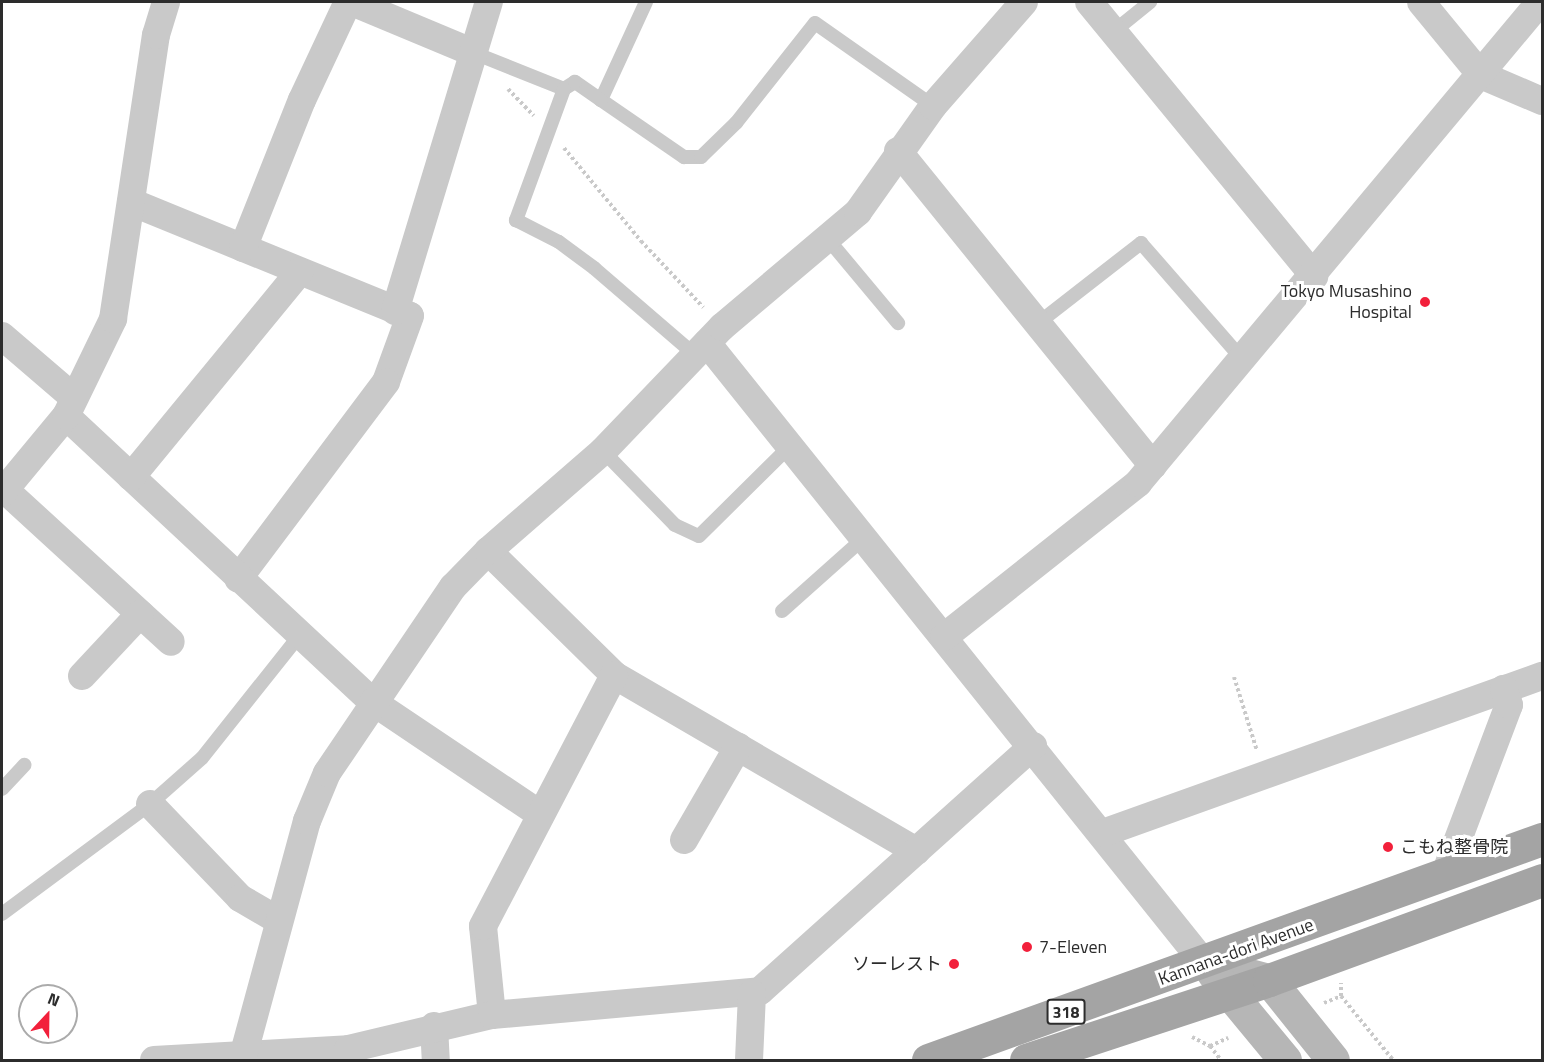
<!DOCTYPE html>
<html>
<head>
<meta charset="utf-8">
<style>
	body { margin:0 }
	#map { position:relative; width:1544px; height:1062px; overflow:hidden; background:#fff; font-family:"Titillium Web","Noto Sans JP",sans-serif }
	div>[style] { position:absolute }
	.path>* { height:4px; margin-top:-2px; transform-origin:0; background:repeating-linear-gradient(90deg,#c9c9c9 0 3px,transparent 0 6px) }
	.lane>* { height:14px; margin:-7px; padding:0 7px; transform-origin:7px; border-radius:7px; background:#c9c9c9 }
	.street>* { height:28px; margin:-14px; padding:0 14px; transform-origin:14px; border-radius:14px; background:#c9c9c9 }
	.secondary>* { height:33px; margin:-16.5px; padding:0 16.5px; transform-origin:16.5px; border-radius:16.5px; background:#b6b6b6 }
	.primary>* { height:33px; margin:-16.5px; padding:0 16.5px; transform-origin:16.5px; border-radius:16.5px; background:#a4a4a4 }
	.dots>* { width:16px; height:16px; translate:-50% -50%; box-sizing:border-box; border:3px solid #fff; border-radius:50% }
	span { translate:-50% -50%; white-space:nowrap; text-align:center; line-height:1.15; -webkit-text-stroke:6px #fff; paint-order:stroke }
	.shield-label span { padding:2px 4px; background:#fff; border:2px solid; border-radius:4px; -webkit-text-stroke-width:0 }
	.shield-label { font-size:16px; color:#2c2c2c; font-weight:700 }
	.poi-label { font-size:18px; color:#2c2c2c }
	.right { translate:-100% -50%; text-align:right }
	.left { translate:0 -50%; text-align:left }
	.street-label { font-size:18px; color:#2c2c2c }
	.frame { position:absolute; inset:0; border:3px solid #2c2c2c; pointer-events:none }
	.north { position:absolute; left:18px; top:984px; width:60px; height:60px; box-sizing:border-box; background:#fff; border:2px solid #ababab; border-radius:50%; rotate:22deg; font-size:16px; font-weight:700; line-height:24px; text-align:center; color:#2c2c2c }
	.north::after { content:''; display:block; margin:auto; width:21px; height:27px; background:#f2203b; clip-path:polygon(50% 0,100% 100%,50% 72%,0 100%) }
</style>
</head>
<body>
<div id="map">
	<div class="path">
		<div style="left:508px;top:89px;width:37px;rotate:46deg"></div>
		<div style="left:564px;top:148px;width:121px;rotate:50.4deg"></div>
		<div style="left:641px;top:241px;width:91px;rotate:46.8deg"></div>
		<div style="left:1234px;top:677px;width:77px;rotate:72.7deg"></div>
		<div style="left:1341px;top:996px;width:82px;rotate:50.9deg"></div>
		<div style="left:1324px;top:1003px;width:18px;rotate:-22deg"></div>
		<div style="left:1341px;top:996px;width:13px;rotate:-90deg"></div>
		<div style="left:1192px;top:1037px;width:20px;rotate:27deg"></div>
		<div style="left:1210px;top:1046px;width:18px;rotate:52deg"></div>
		<div style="left:1210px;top:1046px;width:20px;rotate:-24deg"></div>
	</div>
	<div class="lane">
		<div style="left:646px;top:2px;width:108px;rotate:114.7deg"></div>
		<div style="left:601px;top:100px;width:101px;rotate:34.5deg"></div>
		<div style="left:684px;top:157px;width:17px"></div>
		<div style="left:701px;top:157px;width:49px;rotate:-44.2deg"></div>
		<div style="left:736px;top:123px;width:127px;rotate:-51.7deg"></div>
		<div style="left:815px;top:23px;width:144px;rotate:35.1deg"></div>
		<div style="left:1113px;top:32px;width:48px;rotate:-39deg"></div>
		<div style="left:474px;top:53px;width:97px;rotate:21.8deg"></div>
		<div style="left:601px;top:100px;width:32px;rotate:-145deg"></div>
		<div style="left:575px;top:82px;width:13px;rotate:148deg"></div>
		<div style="left:564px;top:89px;width:140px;rotate:110.1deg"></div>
		<div style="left:516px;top:220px;width:48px;rotate:27.1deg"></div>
		<div style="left:559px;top:242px;width:44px;rotate:36.6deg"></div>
		<div style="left:594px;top:268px;width:133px;rotate:40.7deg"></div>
		<div style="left:827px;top:238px;width:111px;rotate:50.1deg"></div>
		<div style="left:1037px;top:324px;width:132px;rotate:-37.9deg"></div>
		<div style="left:1141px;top:243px;width:157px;rotate:48.9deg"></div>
		<div style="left:603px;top:451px;width:103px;rotate:45.8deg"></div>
		<div style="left:675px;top:525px;width:26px;rotate:25deg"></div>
		<div style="left:699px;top:536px;width:128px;rotate:-44.7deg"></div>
		<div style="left:782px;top:611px;width:110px;rotate:-41.7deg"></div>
		<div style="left:2px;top:789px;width:33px;rotate:-47deg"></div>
		<div style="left:2px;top:914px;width:184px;rotate:-36.6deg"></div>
		<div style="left:150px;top:804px;width:69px;rotate:-41.5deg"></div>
		<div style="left:202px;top:758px;width:156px;rotate:-51.5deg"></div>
	</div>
	<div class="street">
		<div style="left:352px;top:2px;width:132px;rotate:22.7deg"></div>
		<div style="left:1089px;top:2px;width:355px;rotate:50.6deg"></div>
		<div style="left:1421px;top:2px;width:94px;rotate:50.6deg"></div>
		<div style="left:1481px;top:75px;width:66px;rotate:23.1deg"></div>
		<div style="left:898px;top:151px;width:405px;rotate:51deg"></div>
		<div style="left:131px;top:202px;width:301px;rotate:22.2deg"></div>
		<div style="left:410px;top:316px;width:70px;rotate:110deg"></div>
		<div style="left:386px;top:382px;width:246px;rotate:126.9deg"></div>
		<div style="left:243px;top:248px;width:159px;rotate:-68.3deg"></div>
		<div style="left:302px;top:100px;width:108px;rotate:-64.9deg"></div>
		<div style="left:395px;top:311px;width:323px;rotate:-73.1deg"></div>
		<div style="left:2px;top:336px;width:95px;rotate:40.7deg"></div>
		<div style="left:707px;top:343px;width:795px;rotate:51.28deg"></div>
		<div style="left:66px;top:416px;width:420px;rotate:43deg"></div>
		<div style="left:373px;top:702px;width:202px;rotate:33.9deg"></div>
		<div style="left:131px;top:477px;width:266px;rotate:-50.6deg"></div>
		<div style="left:4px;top:489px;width:226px;rotate:42.5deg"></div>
		<div style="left:2px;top:493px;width:100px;rotate:-50.3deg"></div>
		<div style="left:66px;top:416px;width:108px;rotate:-64.1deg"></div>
		<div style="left:113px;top:319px;width:287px;rotate:-81.4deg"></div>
		<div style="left:156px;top:35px;width:34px;rotate:-73deg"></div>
		<div style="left:488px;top:551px;width:177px;rotate:44.5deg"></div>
		<div style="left:614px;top:675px;width:350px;rotate:30.2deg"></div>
		<div style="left:944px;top:637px;width:248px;rotate:-38.4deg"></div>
		<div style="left:1138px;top:483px;width:627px;rotate:-50.11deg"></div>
		<div style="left:82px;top:676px;width:85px;rotate:-46.9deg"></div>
		<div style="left:150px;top:804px;width:130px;rotate:46.2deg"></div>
		<div style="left:240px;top:898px;width:44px;rotate:30.1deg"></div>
		<div style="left:1103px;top:833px;width:466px;rotate:-19.7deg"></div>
		<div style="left:684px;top:840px;width:108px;rotate:-59.9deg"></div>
		<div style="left:1445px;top:874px;width:181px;rotate:-69.3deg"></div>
		<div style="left:1509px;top:705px;width:17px;rotate:-107deg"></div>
		<div style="left:492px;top:1015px;width:89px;rotate:-95.8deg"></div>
		<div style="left:483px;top:926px;width:283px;rotate:-62.4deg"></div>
		<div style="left:434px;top:1026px;width:34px;rotate:87deg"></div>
		<div style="left:154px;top:1060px;width:194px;rotate:-3.2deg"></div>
		<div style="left:348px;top:1049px;width:148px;rotate:-13.3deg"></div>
		<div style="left:492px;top:1015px;width:269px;rotate:-5.1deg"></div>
		<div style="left:760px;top:991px;width:367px;rotate:-41.9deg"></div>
		<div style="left:242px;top:1060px;width:248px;rotate:-74.8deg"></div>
		<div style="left:307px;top:821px;width:52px;rotate:-67.4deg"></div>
		<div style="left:327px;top:773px;width:225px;rotate:-55.9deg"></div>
		<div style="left:453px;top:587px;width:50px;rotate:-45.8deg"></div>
		<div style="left:488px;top:551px;width:152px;rotate:-41deg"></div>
		<div style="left:603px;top:451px;width:172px;rotate:-46.2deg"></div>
		<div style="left:722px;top:327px;width:178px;rotate:-40.2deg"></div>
		<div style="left:858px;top:212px;width:130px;rotate:-54.7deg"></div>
		<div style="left:933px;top:106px;width:138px;rotate:-48.8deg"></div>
		<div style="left:749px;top:1060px;width:67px;rotate:-87.4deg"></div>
	</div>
	<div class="secondary">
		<div style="left:1204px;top:963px;width:67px;rotate:14.7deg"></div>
		<div style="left:1269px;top:980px;width:102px;rotate:51.3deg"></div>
		<div style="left:1213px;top:973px;width:113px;rotate:50.4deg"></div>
	</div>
	<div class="primary">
		<div style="left:928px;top:1060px;width:653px;rotate:-19.8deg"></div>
		<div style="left:1026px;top:1060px;width:256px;rotate:-18.2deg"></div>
		<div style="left:1269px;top:980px;width:291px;rotate:-20.1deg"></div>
	</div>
	<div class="dots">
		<div style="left:1425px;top:302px;background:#f2203b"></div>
		<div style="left:1388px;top:847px;background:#f2203b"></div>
		<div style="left:1027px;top:947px;background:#f2203b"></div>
		<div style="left:954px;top:964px;background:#f2203b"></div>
	</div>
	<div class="shield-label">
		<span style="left:1066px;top:1012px">318</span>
	</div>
	<div class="poi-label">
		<span class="right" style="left:1412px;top:302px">Tokyo Musashino<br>Hospital</span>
		<span class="left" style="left:1400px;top:847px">こもね整骨院</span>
		<span class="left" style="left:1039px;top:947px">7-Eleven</span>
		<span class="right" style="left:942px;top:964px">ソーレスト</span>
	</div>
	<div class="street-label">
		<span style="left:1236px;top:952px;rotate:-20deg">Kannana-dori Avenue</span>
	</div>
	<div class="frame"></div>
	<div class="north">N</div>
</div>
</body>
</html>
